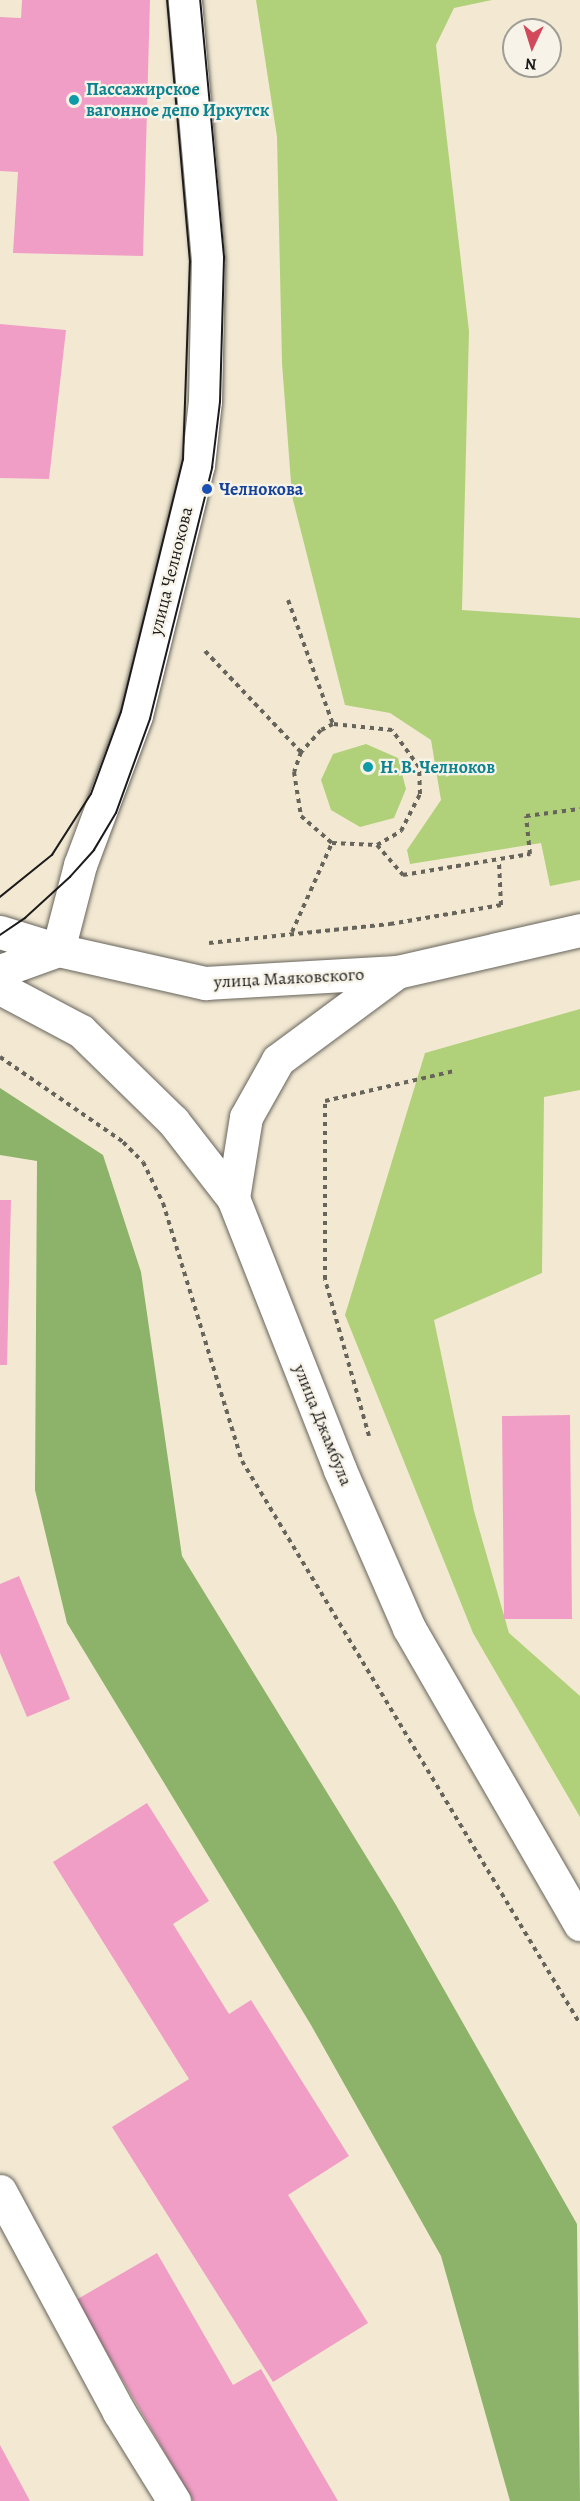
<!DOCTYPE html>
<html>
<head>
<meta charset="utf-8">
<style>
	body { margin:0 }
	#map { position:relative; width:580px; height:2501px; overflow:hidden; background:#f3e9d3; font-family:Alegreya,serif }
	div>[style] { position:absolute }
	.green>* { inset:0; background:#b0d179 }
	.forest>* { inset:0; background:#8cb369 }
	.building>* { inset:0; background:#f09ec6 }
	.path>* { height:4px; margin-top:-2px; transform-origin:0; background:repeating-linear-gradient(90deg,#67645c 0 4.5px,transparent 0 9px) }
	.roads { filter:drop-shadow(0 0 2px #67645c) drop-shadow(0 0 2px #67645c) }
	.street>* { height:33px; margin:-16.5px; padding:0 16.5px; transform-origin:16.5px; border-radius:16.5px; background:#fff }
	.secondary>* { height:33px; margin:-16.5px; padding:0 16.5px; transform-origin:16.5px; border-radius:16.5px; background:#fff }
	.tram>* { height:1.5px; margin:-0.75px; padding:0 0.75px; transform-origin:0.75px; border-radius:0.75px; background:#1c1c1c }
	.dots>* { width:16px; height:16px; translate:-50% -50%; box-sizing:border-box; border:3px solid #f7f3e8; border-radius:50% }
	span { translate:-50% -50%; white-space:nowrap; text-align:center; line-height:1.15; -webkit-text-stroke:4.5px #f7f3e8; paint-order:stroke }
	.culture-label { font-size:18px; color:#0d838f; font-weight:700 }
	.left { translate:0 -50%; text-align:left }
	.transit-label { font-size:18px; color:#164399; font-weight:700 }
	.street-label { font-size:18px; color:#1c1c1c }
	.north { position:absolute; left:502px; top:18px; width:60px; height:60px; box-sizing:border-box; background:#f7f3e8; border:2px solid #9f9d96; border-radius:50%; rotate:184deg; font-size:16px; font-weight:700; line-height:24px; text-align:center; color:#1c1c1c }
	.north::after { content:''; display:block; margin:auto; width:21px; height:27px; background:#d1495b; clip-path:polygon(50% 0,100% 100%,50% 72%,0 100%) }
</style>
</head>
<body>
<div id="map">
	<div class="green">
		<div style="clip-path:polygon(256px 0,492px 0,454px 8px,436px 45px,469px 331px,462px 610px,580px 618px,580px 880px,550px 886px,541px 843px,410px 864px,407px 850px,441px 800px,431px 740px,390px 713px,345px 705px,292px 496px,282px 363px,277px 137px)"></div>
		<div style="clip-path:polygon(366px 744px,398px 758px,406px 789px,394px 818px,360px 827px,331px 810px,321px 780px,333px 754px)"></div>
		<div style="clip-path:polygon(580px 1009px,580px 1090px,544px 1097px,542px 1273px,434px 1320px,474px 1511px,509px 1633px,580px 1696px,580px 1817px,473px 1633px,345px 1315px,425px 1053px)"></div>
	</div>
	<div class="forest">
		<div style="clip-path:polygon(0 1088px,103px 1155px,141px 1272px,182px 1556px,396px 1905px,577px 2224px,580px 2501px,510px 2501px,441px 2256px,311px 2025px,67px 1623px,35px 1490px,37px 1161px,0 1155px)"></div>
	</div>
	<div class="building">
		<div style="clip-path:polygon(22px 0,150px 0,143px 256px,13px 253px,18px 172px,0 171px,0 17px,21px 18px)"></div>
		<div style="clip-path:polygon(0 324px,66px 330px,49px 479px,0 478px)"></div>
		<div style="clip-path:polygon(0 1200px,11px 1200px,7px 1365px,0 1365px)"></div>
		<div style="clip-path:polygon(570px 1415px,572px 1619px,504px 1619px,502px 1416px)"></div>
		<div style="clip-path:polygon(19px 1576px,70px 1699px,27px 1717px,0 1653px,0 1584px)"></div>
		<div style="clip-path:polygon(147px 1803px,209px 1901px,173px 1924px,229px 2014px,251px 2000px,349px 2156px,288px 2195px,368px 2323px,273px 2382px,112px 2127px,189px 2079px,53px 1862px)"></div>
		<div style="clip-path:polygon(157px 2253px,233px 2385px,261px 2369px,338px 2501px,193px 2501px,76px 2300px)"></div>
		<div style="clip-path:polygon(0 2445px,30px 2501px,0 2501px)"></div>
	</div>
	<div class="path">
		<div style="left:288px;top:600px;width:132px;rotate:70.1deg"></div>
		<div style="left:205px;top:651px;width:139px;rotate:46.5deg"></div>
		<div style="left:377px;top:845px;width:28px;rotate:-30deg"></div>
		<div style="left:401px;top:831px;width:42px;rotate:-62.8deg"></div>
		<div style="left:420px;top:794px;width:27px;rotate:-92deg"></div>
		<div style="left:419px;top:767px;width:46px;rotate:-126.1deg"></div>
		<div style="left:392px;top:730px;width:59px;rotate:-174.2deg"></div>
		<div style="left:333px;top:724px;width:13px;rotate:153deg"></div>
		<div style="left:321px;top:730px;width:30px;rotate:132deg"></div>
		<div style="left:301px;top:752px;width:21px;rotate:109deg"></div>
		<div style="left:294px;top:772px;width:45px;rotate:81deg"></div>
		<div style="left:301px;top:816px;width:41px;rotate:41.1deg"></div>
		<div style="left:332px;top:843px;width:45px;rotate:2.5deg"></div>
		<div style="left:377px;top:845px;width:40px;rotate:49deg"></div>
		<div style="left:403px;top:875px;width:129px;rotate:-9.4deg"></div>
		<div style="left:530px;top:854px;width:38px;rotate:-96deg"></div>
		<div style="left:526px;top:816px;width:54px;rotate:-7.4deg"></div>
		<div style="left:292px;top:932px;width:98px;rotate:-65.8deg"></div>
		<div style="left:209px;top:943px;width:182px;rotate:-6deg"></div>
		<div style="left:390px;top:924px;width:113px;rotate:-9.7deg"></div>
		<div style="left:501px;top:905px;width:43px;rotate:-92.7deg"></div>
		<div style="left:0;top:1057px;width:150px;rotate:34.6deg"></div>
		<div style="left:123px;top:1142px;width:28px;rotate:45deg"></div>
		<div style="left:143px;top:1162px;width:46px;rotate:64deg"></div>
		<div style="left:163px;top:1203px;width:270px;rotate:73deg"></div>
		<div style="left:242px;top:1461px;width:657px;rotate:59.02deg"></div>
		<div style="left:369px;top:1436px;width:163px;rotate:-105.7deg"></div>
		<div style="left:325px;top:1279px;width:178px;rotate:-90deg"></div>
		<div style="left:325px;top:1101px;width:132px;rotate:-13.1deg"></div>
	</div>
	<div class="roads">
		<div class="street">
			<div style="left:0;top:2191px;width:251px;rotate:61.7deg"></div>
			<div style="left:119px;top:2412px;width:105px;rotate:58.3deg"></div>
		</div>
		<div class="secondary">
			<div style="left:0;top:932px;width:61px;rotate:17.2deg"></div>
			<div style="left:58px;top:950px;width:151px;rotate:12.7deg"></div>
			<div style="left:205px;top:983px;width:192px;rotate:-3.3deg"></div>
			<div style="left:397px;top:972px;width:188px;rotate:-12.9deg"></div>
			<div style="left:58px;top:950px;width:88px;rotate:-75.5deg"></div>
			<div style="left:80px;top:865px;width:160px;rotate:-69.5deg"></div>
			<div style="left:136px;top:715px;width:258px;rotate:-76.1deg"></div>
			<div style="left:198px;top:465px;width:64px;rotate:-83.8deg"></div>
			<div style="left:205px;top:401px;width:141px;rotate:-88.8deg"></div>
			<div style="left:208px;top:260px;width:261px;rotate:-95.1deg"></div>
			<div style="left:0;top:971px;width:62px;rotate:-19.9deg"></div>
			<div style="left:0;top:988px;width:92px;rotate:28deg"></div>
			<div style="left:81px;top:1031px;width:129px;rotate:44.4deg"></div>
			<div style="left:173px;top:1121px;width:98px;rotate:52.1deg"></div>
			<div style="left:233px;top:1198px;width:292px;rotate:68.5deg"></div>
			<div style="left:340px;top:1470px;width:172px;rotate:66.4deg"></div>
			<div style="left:409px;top:1628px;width:342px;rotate:60deg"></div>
			<div style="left:233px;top:1198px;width:82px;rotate:-80.9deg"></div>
			<div style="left:246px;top:1117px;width:65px;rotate:-60.7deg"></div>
			<div style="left:278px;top:1060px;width:148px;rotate:-36.5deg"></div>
		</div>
	</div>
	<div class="tram">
		<div style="left:0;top:897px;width:67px;rotate:-38.9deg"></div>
		<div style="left:52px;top:855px;width:72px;rotate:-57.4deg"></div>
		<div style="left:91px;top:794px;width:87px;rotate:-69.9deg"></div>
		<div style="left:121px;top:712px;width:260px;rotate:-76.2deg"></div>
		<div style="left:183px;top:460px;width:198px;rotate:-88deg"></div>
		<div style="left:190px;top:262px;width:263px;rotate:-95deg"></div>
		<div style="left:0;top:935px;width:30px;rotate:-34deg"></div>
		<div style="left:25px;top:918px;width:61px;rotate:-42.3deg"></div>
		<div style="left:70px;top:877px;width:36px;rotate:-48deg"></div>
		<div style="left:94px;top:850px;width:43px;rotate:-59.3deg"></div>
		<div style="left:116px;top:813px;width:100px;rotate:-70.1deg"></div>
		<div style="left:150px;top:719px;width:259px;rotate:-76.1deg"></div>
		<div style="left:212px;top:468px;width:66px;rotate:-83.1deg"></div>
		<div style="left:220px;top:402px;width:145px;rotate:-88.4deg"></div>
		<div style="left:224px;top:257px;width:258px;rotate:-95.3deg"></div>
	</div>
	<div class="dots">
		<div style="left:74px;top:100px;background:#0f9aa8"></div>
		<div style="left:207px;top:489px;background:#1a4fb4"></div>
		<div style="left:368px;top:767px;background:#0f9aa8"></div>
	</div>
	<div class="culture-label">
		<span class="left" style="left:86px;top:100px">Пассажирское<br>вагонное депо Иркутск</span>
		<span class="left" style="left:380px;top:767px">Н. В. Челноков</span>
	</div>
	<div class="transit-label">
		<span class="left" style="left:219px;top:489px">Челнокова</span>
	</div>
	<div class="street-label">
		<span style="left:171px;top:571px;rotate:-76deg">улица Челнокова</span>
		<span style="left:289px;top:978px;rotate:-3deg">улица Маяковского</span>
		<span style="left:323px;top:1425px;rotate:68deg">улица Джамбула</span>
	</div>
	<div class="north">N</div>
</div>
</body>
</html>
